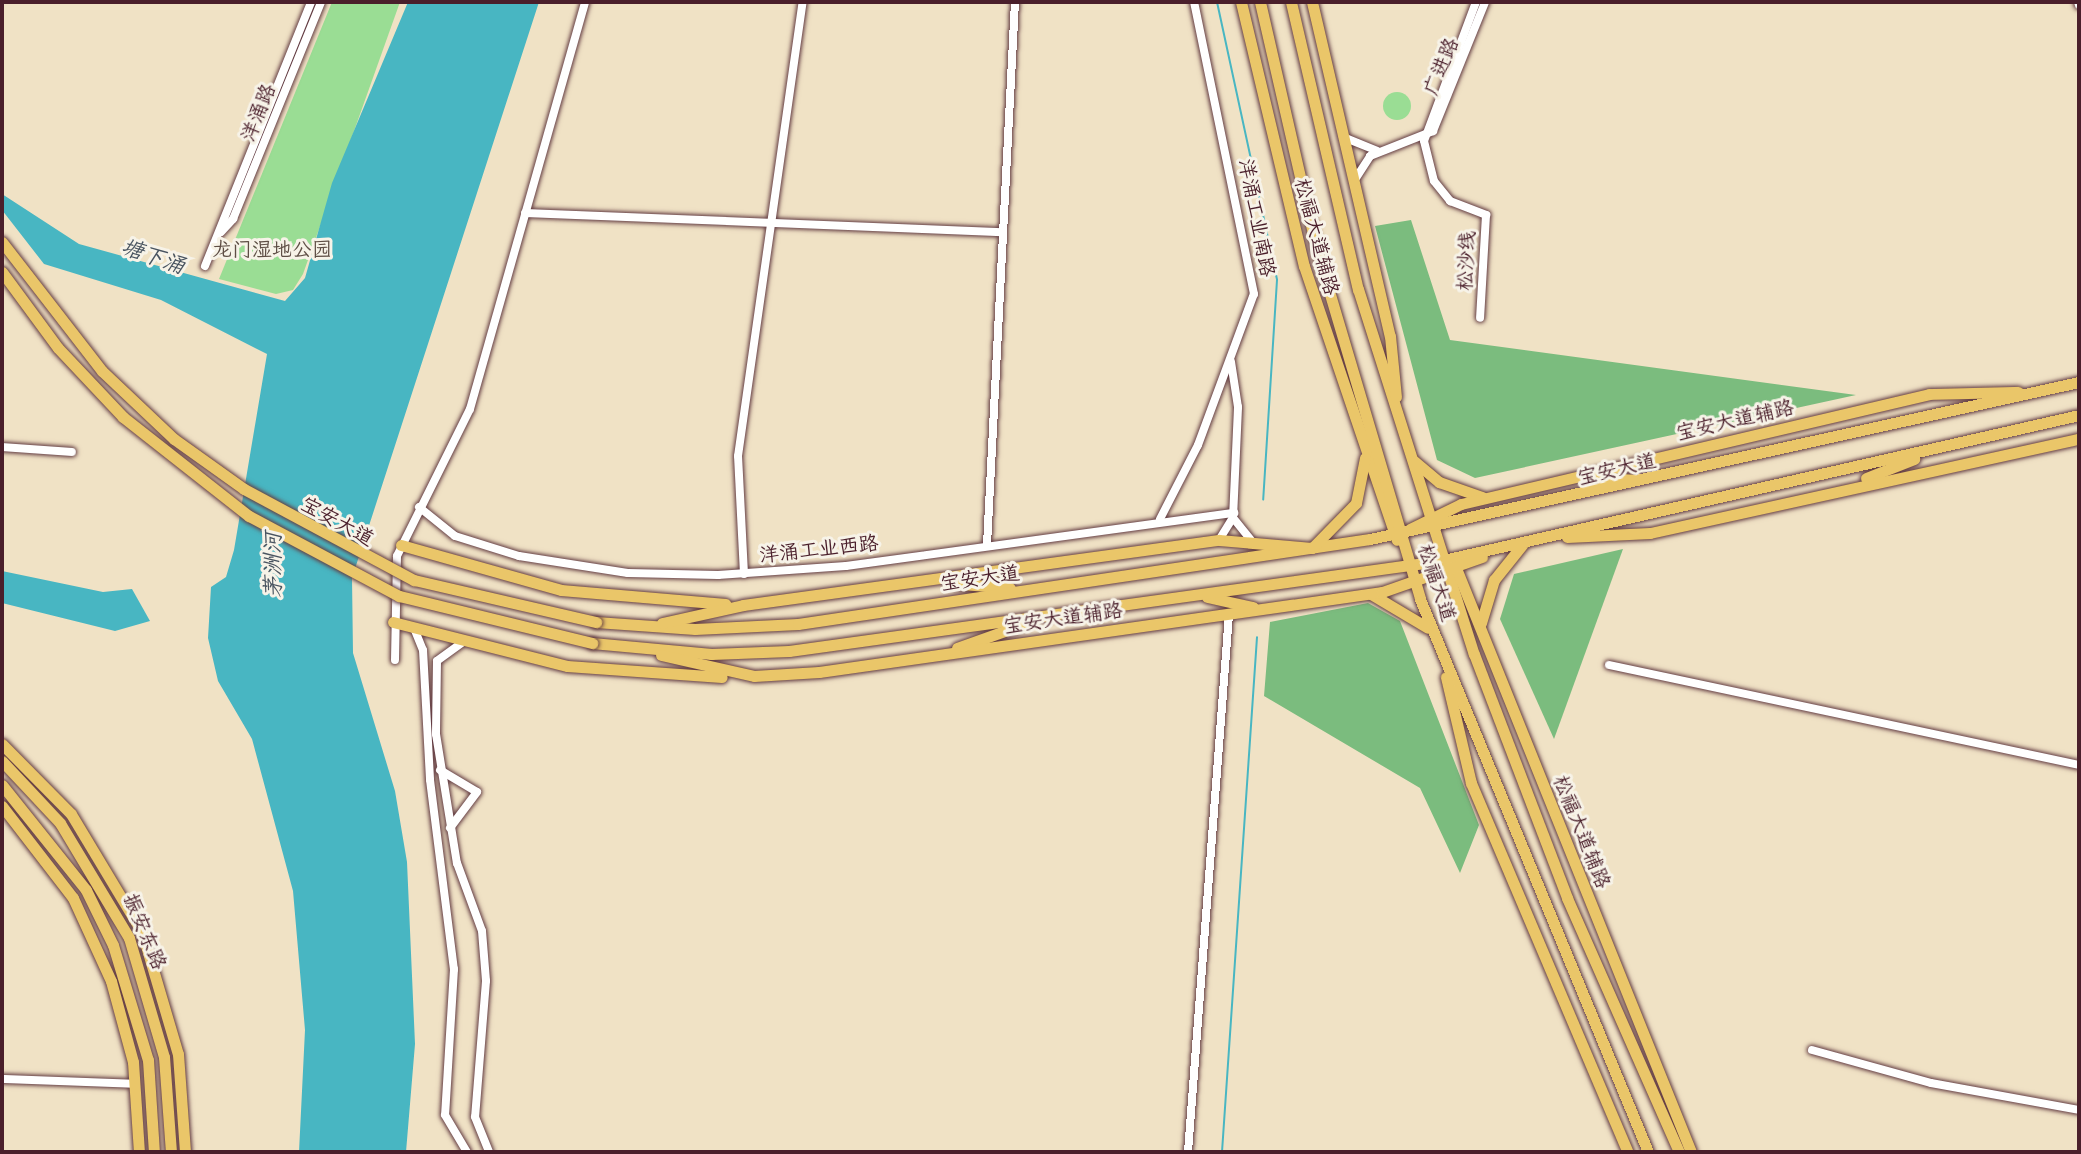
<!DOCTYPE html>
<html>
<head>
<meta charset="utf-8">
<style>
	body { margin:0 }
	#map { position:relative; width:2081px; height:1154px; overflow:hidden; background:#f0e2c5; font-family:"Balsamiq Sans","LXGW WenKai TC",sans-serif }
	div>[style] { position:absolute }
	.green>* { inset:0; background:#9add94 }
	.round { border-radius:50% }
	.forest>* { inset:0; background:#7bbc7e }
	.water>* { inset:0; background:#48b6c2 }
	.stream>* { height:2px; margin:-1px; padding:0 1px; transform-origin:1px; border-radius:1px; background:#48b6c2 }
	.roads { filter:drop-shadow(0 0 2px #633c42) drop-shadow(0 0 2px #633c42) }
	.minor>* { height:8px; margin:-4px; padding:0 4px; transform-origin:4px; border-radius:4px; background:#fff }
	.major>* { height:11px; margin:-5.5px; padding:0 5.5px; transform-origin:5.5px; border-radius:5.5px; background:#eac669 }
	.bridges { filter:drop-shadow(0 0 2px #633c42) drop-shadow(0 0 2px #633c42) }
	.major-bridge>* { height:11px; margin:-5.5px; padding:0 5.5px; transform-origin:5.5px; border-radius:5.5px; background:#eac669 }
	span { translate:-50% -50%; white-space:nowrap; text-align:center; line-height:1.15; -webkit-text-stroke:6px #f7f3e8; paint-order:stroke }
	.street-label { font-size:20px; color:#4a1f2b }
	.park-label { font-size:20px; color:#5e4e45 }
	.water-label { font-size:22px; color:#495460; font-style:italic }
	.frame { position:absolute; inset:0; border:4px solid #4a1f2b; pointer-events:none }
</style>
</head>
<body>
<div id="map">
	<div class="green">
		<div style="clip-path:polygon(332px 2px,400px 2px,303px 274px,293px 290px,276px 294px,219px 279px)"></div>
		<div class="round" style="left:1383px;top:92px;width:28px;height:28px"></div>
	</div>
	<div class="forest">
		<div style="clip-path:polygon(1411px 220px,1450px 340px,1856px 395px,1475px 478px,1437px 460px,1375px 226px)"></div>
		<div style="clip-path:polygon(1623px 549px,1554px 739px,1500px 619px,1514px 574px)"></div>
		<div style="clip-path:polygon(1368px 603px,1400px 621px,1479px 825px,1460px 873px,1420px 788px,1264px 696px,1270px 622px)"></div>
	</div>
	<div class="water">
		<div style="clip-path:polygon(408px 2px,539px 2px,352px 578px,353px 653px,395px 791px,407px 862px,415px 1044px,406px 1152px,299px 1152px,305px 1030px,293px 891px,252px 739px,218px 681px,208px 638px,211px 587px,226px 577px,234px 550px,267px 354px,161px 300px,44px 264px,2px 210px,2px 194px,79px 244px,285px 301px,305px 278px,332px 183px)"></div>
		<div style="clip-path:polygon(2px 571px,103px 592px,132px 589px,150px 621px,115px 631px,2px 603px)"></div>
	</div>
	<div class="stream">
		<div style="left:1217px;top:2px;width:284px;rotate:77.8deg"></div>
		<div style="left:1277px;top:280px;width:220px;rotate:93.6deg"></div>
		<div style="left:1222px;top:1152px;width:516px;rotate:-86.11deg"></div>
	</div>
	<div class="roads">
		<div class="minor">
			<div style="left:1476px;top:2px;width:148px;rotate:110.5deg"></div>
			<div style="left:1424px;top:141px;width:41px;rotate:76deg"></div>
			<div style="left:1434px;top:181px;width:26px;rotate:51deg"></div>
			<div style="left:1450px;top:201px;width:39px;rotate:21deg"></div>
			<div style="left:1486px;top:215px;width:103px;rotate:93.3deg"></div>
			<div style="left:2078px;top:2px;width:3px;rotate:72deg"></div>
			<div style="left:1343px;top:137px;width:37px;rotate:22deg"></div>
			<div style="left:1354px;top:181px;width:30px;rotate:-57deg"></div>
			<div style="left:1370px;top:156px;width:68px;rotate:-21.6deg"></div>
			<div style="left:1433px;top:131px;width:139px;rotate:-68deg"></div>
			<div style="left:525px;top:213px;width:478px;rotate:2.3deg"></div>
			<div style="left:221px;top:232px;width:18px;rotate:-47deg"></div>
			<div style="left:233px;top:219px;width:234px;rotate:-67.9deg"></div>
			<div style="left:205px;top:266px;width:284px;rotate:-68.1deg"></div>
			<div style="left:2px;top:447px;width:70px;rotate:4.1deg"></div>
			<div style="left:419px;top:507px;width:46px;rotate:38.9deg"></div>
			<div style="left:455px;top:536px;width:67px;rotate:17.4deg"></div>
			<div style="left:519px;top:556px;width:110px;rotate:8.9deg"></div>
			<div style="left:628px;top:573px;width:90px;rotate:1.3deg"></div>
			<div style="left:718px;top:575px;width:128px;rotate:-4deg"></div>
			<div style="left:846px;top:566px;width:392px;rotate:-7.8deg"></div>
			<div style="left:1160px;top:519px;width:83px;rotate:-62.8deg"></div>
			<div style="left:1198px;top:445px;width:161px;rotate:-69.7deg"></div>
			<div style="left:1254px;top:294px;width:298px;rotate:-101.6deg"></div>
			<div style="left:1234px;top:519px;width:26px;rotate:51deg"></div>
			<div style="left:1219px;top:540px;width:26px;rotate:-58deg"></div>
			<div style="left:1233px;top:518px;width:111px;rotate:-87.4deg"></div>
			<div style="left:1238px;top:407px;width:46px;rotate:-98.8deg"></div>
			<div style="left:987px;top:545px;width:544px;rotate:-87.05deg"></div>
			<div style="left:744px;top:574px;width:118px;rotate:-92.9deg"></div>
			<div style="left:738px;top:456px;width:459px;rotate:-81.9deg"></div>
			<div style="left:414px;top:628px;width:24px;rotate:68deg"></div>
			<div style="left:423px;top:650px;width:130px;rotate:86.9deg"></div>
			<div style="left:430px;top:780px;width:191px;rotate:82.8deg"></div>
			<div style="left:454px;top:969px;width:146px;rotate:93.5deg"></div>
			<div style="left:445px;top:1115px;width:43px;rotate:59.3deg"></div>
			<div style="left:463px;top:642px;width:32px;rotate:144deg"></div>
			<div style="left:437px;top:661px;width:73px;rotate:90.8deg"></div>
			<div style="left:436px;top:734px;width:131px;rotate:80.8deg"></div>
			<div style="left:457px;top:863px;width:72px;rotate:69.8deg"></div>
			<div style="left:482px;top:931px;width:50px;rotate:85.4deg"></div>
			<div style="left:486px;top:981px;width:136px;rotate:94.6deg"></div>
			<div style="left:475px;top:1117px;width:38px;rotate:68deg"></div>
			<div style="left:395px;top:660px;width:104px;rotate:-88.9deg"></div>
			<div style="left:397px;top:556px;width:164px;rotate:-63.6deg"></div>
			<div style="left:470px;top:409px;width:423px;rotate:-74.2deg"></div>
			<div style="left:1609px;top:665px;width:481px;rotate:12deg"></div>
			<div style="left:440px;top:770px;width:43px;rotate:30.7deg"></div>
			<div style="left:477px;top:792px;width:45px;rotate:126.9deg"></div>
			<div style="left:1812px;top:1050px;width:123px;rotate:15.5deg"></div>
			<div style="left:1931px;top:1083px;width:150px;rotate:10.3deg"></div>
			<div style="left:2px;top:1079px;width:134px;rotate:2.1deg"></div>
			<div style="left:1188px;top:1152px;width:540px;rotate:-85.64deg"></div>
		</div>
		<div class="major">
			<div style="left:1241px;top:2px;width:271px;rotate:76.6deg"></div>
			<div style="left:1304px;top:266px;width:289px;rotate:71.3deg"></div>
			<div style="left:1260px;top:2px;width:251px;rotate:77.1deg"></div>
			<div style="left:1316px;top:247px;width:367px;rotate:73.5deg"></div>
			<div style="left:1420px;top:599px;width:598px;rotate:67.59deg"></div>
			<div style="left:1291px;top:2px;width:295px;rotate:76.9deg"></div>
			<div style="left:1358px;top:289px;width:383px;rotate:72.4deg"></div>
			<div style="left:1474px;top:654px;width:261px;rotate:69.1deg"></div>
			<div style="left:1567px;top:898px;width:278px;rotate:66.2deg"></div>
			<div style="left:1312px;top:2px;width:343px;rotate:76.9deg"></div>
			<div style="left:1390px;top:336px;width:61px;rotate:84.4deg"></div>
			<div style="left:1414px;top:461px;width:33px;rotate:40deg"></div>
			<div style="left:1439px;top:482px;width:46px;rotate:19.2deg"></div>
			<div style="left:1590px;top:477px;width:46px;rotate:3.7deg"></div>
			<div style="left:1866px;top:478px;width:52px;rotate:-21.6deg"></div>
			<div style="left:1410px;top:529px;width:57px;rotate:-26.1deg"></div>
			<div style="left:1461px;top:504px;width:481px;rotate:-13.2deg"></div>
			<div style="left:1929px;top:394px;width:89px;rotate:-1.3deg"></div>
			<div style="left:1567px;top:537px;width:83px;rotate:-2.8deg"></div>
			<div style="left:1650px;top:533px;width:439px;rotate:-12.4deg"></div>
			<div style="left:401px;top:545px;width:166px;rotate:15.7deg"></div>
			<div style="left:561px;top:590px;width:165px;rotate:4.9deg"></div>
			<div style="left:1454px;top:563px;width:635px;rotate:68.08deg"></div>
			<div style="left:951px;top:583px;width:59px;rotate:4.8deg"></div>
			<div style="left:1371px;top:594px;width:66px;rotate:30.8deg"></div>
			<div style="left:1207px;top:597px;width:47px;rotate:12.3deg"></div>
			<div style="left:393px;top:622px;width:179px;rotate:14.2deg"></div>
			<div style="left:567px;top:666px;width:155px;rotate:4.1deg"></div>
			<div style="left:596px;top:622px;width:99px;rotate:4deg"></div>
			<div style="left:695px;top:629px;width:103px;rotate:-2.8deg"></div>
			<div style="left:798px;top:624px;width:578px;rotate:-8.45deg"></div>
			<div style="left:1370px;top:539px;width:726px;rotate:-12.49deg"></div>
			<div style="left:662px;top:623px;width:83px;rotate:-12.5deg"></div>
			<div style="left:743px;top:605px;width:480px;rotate:-7.8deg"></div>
			<div style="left:1219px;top:540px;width:93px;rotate:4.9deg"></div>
			<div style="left:1312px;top:548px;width:63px;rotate:-45.6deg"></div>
			<div style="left:1356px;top:503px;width:46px;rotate:-78.7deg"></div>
			<div style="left:1481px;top:623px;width:45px;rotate:-73.2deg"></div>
			<div style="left:1494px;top:580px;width:45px;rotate:-51.3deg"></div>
			<div style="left:592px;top:643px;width:120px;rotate:5.3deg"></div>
			<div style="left:711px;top:654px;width:78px;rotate:-2.2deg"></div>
			<div style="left:789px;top:651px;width:656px;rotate:-7.88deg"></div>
			<div style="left:1439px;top:561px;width:656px;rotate:-12.85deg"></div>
			<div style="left:957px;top:648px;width:71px;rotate:-19.7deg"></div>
			<div style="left:661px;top:655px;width:95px;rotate:12.7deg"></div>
			<div style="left:754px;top:676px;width:65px;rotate:-3.5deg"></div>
			<div style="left:819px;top:672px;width:569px;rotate:-8.09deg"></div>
			<div style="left:1382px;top:592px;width:106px;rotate:-19.3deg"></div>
			<div style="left:1446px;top:677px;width:109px;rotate:76.7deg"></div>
			<div style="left:1471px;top:783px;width:401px;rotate:67deg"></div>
			<div style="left:2px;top:744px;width:98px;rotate:45.4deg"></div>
			<div style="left:71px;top:814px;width:138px;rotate:59deg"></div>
			<div style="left:142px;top:932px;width:127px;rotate:73.6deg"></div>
			<div style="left:178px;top:1054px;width:98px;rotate:85.9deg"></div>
			<div style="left:2px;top:761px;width:85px;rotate:46.9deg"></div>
			<div style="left:60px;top:823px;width:134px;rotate:59deg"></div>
			<div style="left:129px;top:938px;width:124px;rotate:73.6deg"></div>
			<div style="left:164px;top:1057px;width:95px;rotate:85.8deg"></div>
			<div style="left:2px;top:785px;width:134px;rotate:51.3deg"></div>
			<div style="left:86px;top:890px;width:61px;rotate:63.9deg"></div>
			<div style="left:113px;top:945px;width:120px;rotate:73.1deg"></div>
			<div style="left:148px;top:1060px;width:92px;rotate:86.3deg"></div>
			<div style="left:2px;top:806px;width:116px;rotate:52.3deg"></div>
			<div style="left:73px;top:898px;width:91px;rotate:65.4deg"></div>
			<div style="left:111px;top:981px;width:84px;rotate:74.8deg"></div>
			<div style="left:133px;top:1062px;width:90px;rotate:86.2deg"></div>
		</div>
	</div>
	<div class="bridges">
		<div class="major-bridge">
			<div style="left:2px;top:242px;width:163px;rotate:52.2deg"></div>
			<div style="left:102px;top:371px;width:99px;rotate:43.4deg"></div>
			<div style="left:174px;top:439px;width:86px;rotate:35.5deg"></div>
			<div style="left:244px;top:489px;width:193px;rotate:28.2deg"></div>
			<div style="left:414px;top:580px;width:187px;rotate:13deg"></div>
			<div style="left:2px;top:272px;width:94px;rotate:53.6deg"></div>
			<div style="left:58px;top:348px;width:95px;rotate:46.7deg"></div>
			<div style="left:123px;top:417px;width:160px;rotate:38.2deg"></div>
			<div style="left:249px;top:516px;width:170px;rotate:28.1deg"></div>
			<div style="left:399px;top:596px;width:199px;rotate:13.7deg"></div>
		</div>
	</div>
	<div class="street-label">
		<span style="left:1442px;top:67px;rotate:-68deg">广进路</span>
		<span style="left:259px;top:113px;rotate:-68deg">洋涌路</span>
		<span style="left:1256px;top:218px;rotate:79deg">洋涌工业南路</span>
		<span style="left:1316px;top:237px;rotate:75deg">松福大道辅路</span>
		<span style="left:1467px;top:261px;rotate:-87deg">松沙线</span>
		<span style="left:1735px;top:421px;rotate:-13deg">宝安大道辅路</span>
		<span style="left:1617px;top:470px;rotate:-13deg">宝安大道</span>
		<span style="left:337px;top:522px;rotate:29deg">宝安大道</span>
		<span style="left:819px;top:550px;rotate:-6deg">洋涌工业西路</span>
		<span style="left:980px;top:579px;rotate:-8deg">宝安大道</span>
		<span style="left:1436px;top:583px;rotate:72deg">松福大道</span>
		<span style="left:1063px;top:619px;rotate:-8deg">宝安大道辅路</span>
		<span style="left:1581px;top:832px;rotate:68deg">松福大道辅路</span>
		<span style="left:144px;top:932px;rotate:67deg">振安东路</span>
	</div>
	<div class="park-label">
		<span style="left:272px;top:250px">龙门湿地公园</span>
	</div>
	<div class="water-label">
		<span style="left:153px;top:257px;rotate:19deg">塘下涌</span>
		<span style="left:274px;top:565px;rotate:-90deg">茅洲河</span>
	</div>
	<div class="frame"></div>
</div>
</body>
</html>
